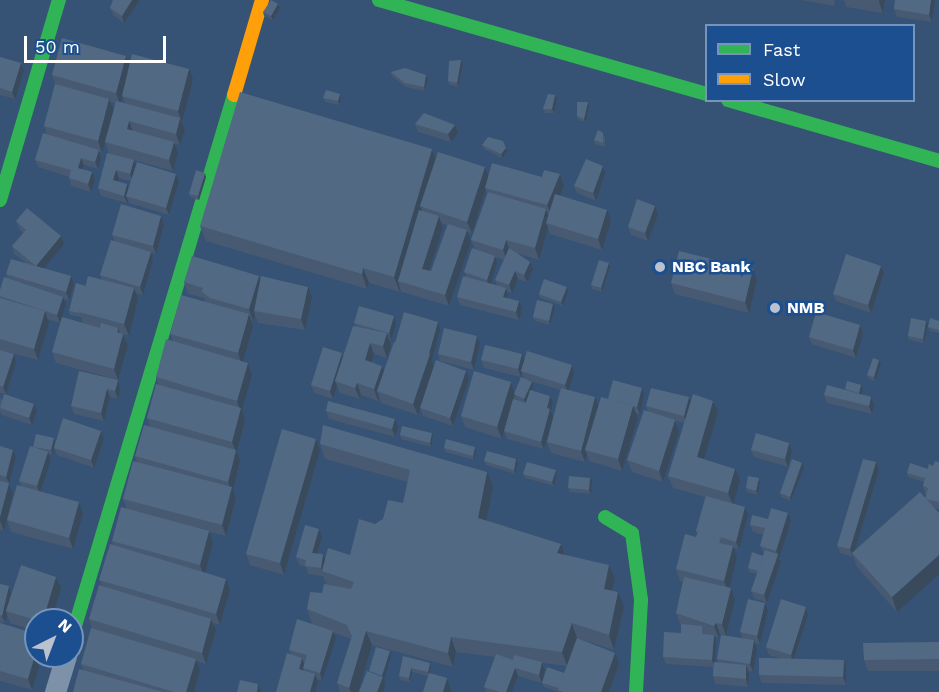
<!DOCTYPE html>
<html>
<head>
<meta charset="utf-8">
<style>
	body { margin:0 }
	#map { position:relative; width:939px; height:692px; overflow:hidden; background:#365274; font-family:"Work Sans",sans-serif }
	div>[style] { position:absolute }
	.street>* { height:21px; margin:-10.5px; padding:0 10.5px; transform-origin:10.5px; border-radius:10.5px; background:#7d92a8 }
	.fast>* { height:14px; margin:-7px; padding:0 7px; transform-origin:7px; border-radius:7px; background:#30b455 }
	.slow>* { height:14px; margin:-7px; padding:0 7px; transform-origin:7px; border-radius:7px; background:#ff9f0a }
	.wall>* { inset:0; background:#475a72 }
	.shaded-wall>* { inset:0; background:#394a5c }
	.building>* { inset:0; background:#526984 }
	.dots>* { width:16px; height:16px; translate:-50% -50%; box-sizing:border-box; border:3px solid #1b4f8f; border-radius:50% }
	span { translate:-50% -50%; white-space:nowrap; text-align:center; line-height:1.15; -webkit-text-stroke:5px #1b4f8f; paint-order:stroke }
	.poi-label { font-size:16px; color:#fff; font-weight:700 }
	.left { translate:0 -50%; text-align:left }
	.legend { position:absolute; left:705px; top:24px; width:210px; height:78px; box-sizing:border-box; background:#1b4f8f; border:2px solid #7695bc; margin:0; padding:8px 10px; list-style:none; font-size:18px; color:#fff }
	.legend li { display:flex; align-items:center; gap:12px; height:30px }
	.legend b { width:30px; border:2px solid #7695bc }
	.north { position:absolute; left:24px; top:608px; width:60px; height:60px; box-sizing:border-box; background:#1b4f8f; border:2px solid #7695bc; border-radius:50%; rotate:42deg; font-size:16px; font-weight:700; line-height:24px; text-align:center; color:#fff }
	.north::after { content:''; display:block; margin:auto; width:21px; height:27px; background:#b9c2ce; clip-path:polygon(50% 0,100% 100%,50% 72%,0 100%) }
	.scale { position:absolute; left:24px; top:36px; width:142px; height:27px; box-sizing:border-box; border:3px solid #fff; border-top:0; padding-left:8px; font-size:18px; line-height:21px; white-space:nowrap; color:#fff; -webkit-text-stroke:4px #1b4f8f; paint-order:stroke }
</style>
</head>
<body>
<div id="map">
	<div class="street">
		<div style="left:55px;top:692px;width:38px;rotate:-73deg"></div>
	</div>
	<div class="fast">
		<div style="left:379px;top:0;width:340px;rotate:16deg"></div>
		<div style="left:728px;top:100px;width:220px;rotate:16.1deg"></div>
		<div style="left:0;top:200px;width:209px;rotate:-73.6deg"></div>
		<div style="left:605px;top:517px;width:31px;rotate:31deg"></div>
		<div style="left:632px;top:533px;width:68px;rotate:82.3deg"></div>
		<div style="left:641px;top:600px;width:92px;rotate:93.1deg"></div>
		<div style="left:72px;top:636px;width:565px;rotate:-73.33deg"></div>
	</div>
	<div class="slow">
		<div style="left:234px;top:95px;width:99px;rotate:-73.6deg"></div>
	</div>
	<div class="wall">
		<div style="clip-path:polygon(113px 0,140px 0,124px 23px,113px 15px,110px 8px)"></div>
		<div style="clip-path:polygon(801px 0,835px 0,834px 6px)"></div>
		<div style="clip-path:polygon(844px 0,885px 0,883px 13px,846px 7px)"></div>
		<div style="clip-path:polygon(895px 0,935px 0,932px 22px,897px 17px,894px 9px)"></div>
		<div style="clip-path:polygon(280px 8px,273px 20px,264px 16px,263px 12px)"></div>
		<div style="clip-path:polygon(0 57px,21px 63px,24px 71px,15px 99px,0 95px)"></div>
		<div style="clip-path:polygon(461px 60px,463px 64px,458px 87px,450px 85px,448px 81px)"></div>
		<div style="clip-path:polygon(evenodd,130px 66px,193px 80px,182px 122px,185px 130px,180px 145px,175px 144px,178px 153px,173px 171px,134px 160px,136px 165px,179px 181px,169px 215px,129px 203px,128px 200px,127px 203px,101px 196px,98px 188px,109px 153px,105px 142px,102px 153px,99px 152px,101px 158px,98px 169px,84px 165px,83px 169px,92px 172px,95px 180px,91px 192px,71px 186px,69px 178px,69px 177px,38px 167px,35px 160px,47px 135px,44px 126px,55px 84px,52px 75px,130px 66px,122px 96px,125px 103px,120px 102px,122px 96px,130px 66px,111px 102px,115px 103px,113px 110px,111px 102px,130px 66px,119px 178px,131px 181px,129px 188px,118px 181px,119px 178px)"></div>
		<div style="clip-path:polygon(391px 72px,426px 75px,428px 79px,425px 91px,406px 87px,392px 76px)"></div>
		<div style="clip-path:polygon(340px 94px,341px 98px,339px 105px,325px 102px,323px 98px)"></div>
		<div style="clip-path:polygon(555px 95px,557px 99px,554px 113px,545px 113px,543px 109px)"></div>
		<div style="clip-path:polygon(588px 102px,589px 106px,586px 122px,578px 120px,577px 116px)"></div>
		<div style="clip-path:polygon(415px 124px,455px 125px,458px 133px,451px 142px,418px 132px)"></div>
		<div style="clip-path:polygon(605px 136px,605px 147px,595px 144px,594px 140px)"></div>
		<div style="clip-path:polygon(482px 145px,507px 152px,502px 158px,484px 149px)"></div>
		<div style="clip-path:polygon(evenodd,432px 149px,436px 159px,488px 175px,564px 186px,560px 196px,611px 221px,602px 250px,550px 234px,548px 228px,539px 260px,517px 253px,530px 262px,533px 269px,527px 282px,518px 279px,512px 293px,507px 291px,508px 295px,508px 298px,522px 309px,519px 320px,460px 305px,457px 297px,466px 276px,464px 272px,475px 249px,471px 240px,487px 194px,486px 189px,472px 233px,467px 232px,471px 242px,449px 306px,402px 292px,400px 289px,400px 292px,369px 283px,367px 289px,206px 241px,200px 226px,432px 149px,441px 223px,447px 225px,431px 271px,429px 271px,443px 228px,441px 223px,432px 149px,495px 257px,504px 260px,495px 280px,497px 285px,491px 284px,497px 263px,495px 257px)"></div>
		<div style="clip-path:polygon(605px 174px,596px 201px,577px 193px,574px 186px)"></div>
		<div style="clip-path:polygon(206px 177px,199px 200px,191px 198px,189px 194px)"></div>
		<div style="clip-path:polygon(655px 206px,658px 214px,648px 241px,631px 235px,628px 227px)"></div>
		<div style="clip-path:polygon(161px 216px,164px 224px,156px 254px,151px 252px,153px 260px,143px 295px,136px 293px,138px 299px,129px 336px,124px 334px,128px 345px,118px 380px,56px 363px,52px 352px,60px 323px,47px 319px,49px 323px,38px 360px,0 350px,0 290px,8px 279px,6px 274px,26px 263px,14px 254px,12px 246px,23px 233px,19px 229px,16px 221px,64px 244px,43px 268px,71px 276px,74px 284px,69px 300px,64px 299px,66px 304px,62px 317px,83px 323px,81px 317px,70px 315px,69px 311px,86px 286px,102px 279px,100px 275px,115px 241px,112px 235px)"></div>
		<div style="clip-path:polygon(881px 266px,884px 273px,871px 313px,836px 301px,833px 294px)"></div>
		<div style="clip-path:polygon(610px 267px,602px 292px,592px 289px,591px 285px)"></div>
		<div style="clip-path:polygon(259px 276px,261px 279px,312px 298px,305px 330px,258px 323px,255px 315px,253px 321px,251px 320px,253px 326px,243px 362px,252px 375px,242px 410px,245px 420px,237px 451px,240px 461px,233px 490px,236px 498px,226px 536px,209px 532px,213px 543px,205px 572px,230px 590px,220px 625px,213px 623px,216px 630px,206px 664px,197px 661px,200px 670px,194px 692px,73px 692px,83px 670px,81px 664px,92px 628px,89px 619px,102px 586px,99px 580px,113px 545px,112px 541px,127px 509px,123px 499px,137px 462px,135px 456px,150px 427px,147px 418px,158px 385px,156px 377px,173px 341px,170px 334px,205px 302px,204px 298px,188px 294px,184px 282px)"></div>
		<div style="clip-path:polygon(757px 281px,749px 313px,675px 294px,671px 283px)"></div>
		<div style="clip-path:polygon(568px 291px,563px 306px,540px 298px,539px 294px)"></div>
		<div style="clip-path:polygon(555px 308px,550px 325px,535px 321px,533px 317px)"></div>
		<div style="clip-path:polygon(394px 316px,396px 323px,391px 341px,389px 340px,391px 345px,387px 358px,374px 354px,372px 362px,384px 371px,395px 343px,440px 330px,432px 360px,434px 366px,469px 379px,453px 426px,423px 416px,420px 408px,418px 415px,381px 403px,379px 397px,378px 401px,361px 395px,360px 399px,340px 393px,337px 386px,333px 399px,314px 393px,311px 385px,342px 353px,344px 356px,356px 327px,354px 323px)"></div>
		<div style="clip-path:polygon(939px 321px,939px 333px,930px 331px,928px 327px)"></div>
		<div style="clip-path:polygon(860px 325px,863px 333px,856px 358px,812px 344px,809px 337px)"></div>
		<div style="clip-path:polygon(928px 325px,924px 343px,909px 340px,908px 336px)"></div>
		<div style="clip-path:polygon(480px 344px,474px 370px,440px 361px,438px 354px)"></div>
		<div style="clip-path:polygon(0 350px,16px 362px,6px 394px,0 393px)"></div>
		<div style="clip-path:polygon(481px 360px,524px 361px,572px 365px,574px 373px,569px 390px,598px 406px,608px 399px,644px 396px,640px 414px,636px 413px,638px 418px,622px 471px,589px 461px,587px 454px,585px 462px,551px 453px,547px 442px,560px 390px,527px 380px,533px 386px,531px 390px,553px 403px,551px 411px,553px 417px,544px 449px,507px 439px,504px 431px,508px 417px,502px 439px,465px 427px,461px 416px,511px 382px,515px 393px,524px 378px,522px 373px,521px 377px,484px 368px)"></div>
		<div style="clip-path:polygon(879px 360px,881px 364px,875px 381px,869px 379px,867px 375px)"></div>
		<div style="clip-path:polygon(118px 380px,120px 388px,118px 399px,110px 397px,104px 421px,74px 414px,71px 406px)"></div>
		<div style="clip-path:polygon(861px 385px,863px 389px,861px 394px,871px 397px,874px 405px,872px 414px,827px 403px,824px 395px,846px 390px)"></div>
		<div style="clip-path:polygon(0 396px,2px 401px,37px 412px,32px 425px,2px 415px,0 411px,0 412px)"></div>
		<div style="clip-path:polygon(evenodd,689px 397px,691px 402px,713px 401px,718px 412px,703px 459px,740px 480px,733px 504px,748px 515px,739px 549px,733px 548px,737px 557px,729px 588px,735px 600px,726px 636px,742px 638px,740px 632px,765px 603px,768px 611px,760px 644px,755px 643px,757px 648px,753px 672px,749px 671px,748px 687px,715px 684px,713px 676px,713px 667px,666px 664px,663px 657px,681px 633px,681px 624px,680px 624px,676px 613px,683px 582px,680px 581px,676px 569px,696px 537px,697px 534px,696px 531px,705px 497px,673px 488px,668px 476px,684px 423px,676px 421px,679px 432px,663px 482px,632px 472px,627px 460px,648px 411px,646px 406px,689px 397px,720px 634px,724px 635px,717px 659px,719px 663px,715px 663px,716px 642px,714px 636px,719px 638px,720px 634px)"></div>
		<div style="clip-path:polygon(326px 411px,398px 427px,395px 437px,329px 419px)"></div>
		<div style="clip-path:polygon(101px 431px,104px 438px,94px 468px,57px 455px,54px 448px,53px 454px,49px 454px,51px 459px,41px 492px,83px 514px,73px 549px,11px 532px,7px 520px,21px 486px,19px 481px,33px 447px)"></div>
		<div style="clip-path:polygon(400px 435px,433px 437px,431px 447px,401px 439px)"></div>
		<div style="clip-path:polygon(316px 439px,320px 450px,284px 575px,250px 565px,246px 554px)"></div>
		<div style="clip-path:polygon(789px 443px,792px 451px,788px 467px,754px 457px,751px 450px)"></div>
		<div style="clip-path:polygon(320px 444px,487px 472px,493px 486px,486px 520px,561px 544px,565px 555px,615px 579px,612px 591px,624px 607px,614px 650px,577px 638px,619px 664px,609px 692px,559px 692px,544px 687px,542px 683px,564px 673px,567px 666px,543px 663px,545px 670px,542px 683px,518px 676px,512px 692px,486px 692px,484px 687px,495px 657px,456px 652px,453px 667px,372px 645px,358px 692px,340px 692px,337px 683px,351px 639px,334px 633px,336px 638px,322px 681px,317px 679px,318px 682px,315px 692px,291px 654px,289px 650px,312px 624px,307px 609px,322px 593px,326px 584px,323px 576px,308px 574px,306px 567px,299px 565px,296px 557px,322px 537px,317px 554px,323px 554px,325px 560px,350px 555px,375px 524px,383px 519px,403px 503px,408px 482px,325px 459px)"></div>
		<div style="clip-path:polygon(0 446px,16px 457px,9px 484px,13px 494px,4px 531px,0 530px)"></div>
		<div style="clip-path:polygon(475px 447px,476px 451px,474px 460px,445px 452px,444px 448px)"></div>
		<div style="clip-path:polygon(516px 459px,518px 463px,515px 474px,486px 465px,484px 461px)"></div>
		<div style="clip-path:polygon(876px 462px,879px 470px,855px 550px,926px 498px,926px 494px,925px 494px,923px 486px,924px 482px,908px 477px,907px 473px,928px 469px,939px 462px,939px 509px,934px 508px,897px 612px,857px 567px,853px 556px,853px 557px,840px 553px,837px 546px)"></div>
		<div style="clip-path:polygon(804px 467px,791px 501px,781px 497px,780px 493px)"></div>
		<div style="clip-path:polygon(556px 470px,557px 474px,554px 486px,525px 478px,523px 474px)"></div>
		<div style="clip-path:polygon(759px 478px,760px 482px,758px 495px,747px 492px,746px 488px)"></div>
		<div style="clip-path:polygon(592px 481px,591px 494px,570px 492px,568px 488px)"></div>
		<div style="clip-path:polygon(768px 519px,791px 521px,779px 559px,781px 562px,767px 603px,754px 598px,751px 591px,757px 574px,749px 572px,748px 568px,764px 554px,760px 546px,763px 535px,753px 532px,750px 525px)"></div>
		<div style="clip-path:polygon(56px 577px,61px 588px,36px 620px,36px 631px,10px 623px,7px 614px,5px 623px,0 622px,0 584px,9px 586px,11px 594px)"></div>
		<div style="clip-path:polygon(806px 607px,808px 615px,795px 659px,846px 668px,846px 685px,762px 683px,759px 675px,779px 658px,769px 655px,766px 647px)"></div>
		<div style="clip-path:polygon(0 623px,36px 634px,32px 690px,0 681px)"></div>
		<div style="clip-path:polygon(939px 642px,939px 671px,868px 671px,864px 660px)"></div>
		<div style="clip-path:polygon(403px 656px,431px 667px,430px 673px,447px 678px,451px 690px,451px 692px,423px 692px,428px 676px,412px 672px,410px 682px,400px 680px,399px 676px)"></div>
	</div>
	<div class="shaded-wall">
		<div style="clip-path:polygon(132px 0,140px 0,124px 23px,122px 16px)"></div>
		<div style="clip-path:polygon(879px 0,885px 0,883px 13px,879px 2px)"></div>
		<div style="clip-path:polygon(931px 0,935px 0,932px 22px,929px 15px)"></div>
		<div style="clip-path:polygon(278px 4px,280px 8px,273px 20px,271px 16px)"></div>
		<div style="clip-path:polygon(126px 56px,130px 67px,120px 104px,116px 93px)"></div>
		<div style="clip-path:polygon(461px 60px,463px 64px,458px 87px,457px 83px)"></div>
		<div style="clip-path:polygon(21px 63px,24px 71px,15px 99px,12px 92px)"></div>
		<div style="clip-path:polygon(189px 69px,193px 80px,182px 122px,178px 111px)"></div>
		<div style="clip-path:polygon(426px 75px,428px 79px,425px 91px,424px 87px)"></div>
		<div style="clip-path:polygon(340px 94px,341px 98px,339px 105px,338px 101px)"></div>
		<div style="clip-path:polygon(555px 95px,557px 99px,554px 113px,552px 109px)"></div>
		<div style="clip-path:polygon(109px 99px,114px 110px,102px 153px,98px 141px)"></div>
		<div style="clip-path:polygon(588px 102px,589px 106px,586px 122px,584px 119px)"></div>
		<div style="clip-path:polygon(180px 118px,185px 130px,180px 145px,176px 134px)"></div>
		<div style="clip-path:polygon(129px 121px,133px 132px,127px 129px)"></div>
		<div style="clip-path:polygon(455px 125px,458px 133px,451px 142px,448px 134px)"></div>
		<div style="clip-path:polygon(174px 142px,178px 153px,173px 171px,169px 160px)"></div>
		<div style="clip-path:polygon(506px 148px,507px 152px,502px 158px,501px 154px)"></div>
		<div style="clip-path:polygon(432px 149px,437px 163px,420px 206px,423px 213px,398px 281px,400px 289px,400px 292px,394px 277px)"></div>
		<div style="clip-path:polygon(99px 150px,101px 158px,98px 169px,95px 162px)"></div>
		<div style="clip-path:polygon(81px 158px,84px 165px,81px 176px,78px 168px)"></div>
		<div style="clip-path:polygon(134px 160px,137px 168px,133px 182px,130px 174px)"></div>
		<div style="clip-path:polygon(603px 166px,605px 174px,596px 201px,593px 193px)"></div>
		<div style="clip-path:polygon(485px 167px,489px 178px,485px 188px,486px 189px,472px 233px,467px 222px)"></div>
		<div style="clip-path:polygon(116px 170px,119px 178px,116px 188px,113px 180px)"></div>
		<div style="clip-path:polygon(92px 172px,95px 180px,91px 192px,88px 184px)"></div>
		<div style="clip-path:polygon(205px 173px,206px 177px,199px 200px,198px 196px)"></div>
		<div style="clip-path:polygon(176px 174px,179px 181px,169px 215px,166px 208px)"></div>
		<div style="clip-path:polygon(560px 174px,564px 186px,552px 216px,547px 205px)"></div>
		<div style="clip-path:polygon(127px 184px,130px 192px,126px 196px,128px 200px,127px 203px,124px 196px)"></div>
		<div style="clip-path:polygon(655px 206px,658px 214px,648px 241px,645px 233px)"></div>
		<div style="clip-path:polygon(546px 209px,550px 220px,546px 223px,548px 228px,539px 260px,535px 248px)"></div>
		<div style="clip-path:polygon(607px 210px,611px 221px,602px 250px,598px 239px)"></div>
		<div style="clip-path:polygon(161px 216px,164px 224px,156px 254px,153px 246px)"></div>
		<div style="clip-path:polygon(439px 216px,443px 228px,426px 280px,422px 269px)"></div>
		<div style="clip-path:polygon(467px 230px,471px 242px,449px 306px,445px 295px)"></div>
		<div style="clip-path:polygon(61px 236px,64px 244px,39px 274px,36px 266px)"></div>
		<div style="clip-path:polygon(506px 240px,510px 251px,507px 261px,503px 250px)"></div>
		<div style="clip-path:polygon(151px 252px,153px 260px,143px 295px,140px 287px)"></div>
		<div style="clip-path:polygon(495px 256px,497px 263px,490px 287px,487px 280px)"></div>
		<div style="clip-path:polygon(530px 262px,533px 269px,527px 282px,524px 275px)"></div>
		<div style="clip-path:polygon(609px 263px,610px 267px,602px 292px,601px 288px)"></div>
		<div style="clip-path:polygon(881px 266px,884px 273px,871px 313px,868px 305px)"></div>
		<div style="clip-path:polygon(363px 268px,369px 283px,367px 289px,362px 274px)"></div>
		<div style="clip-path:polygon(753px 269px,757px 281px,749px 313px,745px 302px)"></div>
		<div style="clip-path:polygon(515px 271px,518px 279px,512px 293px,509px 285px)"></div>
		<div style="clip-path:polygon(71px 276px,74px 284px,69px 300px,66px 292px)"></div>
		<div style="clip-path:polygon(259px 276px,263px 287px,254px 311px,255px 315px,253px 321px,249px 309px)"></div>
		<div style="clip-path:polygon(308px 287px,312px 298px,305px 330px,301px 319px)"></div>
		<div style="clip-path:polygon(567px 287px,568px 291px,563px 306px,561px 302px)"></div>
		<div style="clip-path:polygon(134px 288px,138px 299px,129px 336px,124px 324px)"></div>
		<div style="clip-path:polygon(506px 288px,508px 295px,506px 305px,503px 297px)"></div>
		<div style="clip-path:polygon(63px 297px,66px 304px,60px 323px,57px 315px)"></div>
		<div style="clip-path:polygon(519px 301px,522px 309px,519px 320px,516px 312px)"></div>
		<div style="clip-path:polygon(553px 304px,555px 308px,550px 325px,549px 321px)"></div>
		<div style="clip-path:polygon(45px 311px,49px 323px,38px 360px,34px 349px)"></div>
		<div style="clip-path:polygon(249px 314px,253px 326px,242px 365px,238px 353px)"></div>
		<div style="clip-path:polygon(394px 316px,396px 323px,391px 341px,389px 333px)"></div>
		<div style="clip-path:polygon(926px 321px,928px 325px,924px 343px,923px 339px)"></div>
		<div style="clip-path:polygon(438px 322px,440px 330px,432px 360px,434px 366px,418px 415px,413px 404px)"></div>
		<div style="clip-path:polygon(860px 325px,863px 333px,856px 358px,853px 350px)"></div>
		<div style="clip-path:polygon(118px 328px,122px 339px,123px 334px,128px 345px,118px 380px,114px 369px)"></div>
		<div style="clip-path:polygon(387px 333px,391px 345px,387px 358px,383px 346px)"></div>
		<div style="clip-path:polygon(477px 336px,480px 344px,474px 370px,471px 362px)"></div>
		<div style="clip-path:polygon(370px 343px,374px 354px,369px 371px,365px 360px)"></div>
		<div style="clip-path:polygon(342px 353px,345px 361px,335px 381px,337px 386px,333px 399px,330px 391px)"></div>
		<div style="clip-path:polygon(14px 354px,16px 362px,6px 394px,3px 387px)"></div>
		<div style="clip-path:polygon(522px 354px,525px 362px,521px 371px,522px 373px,521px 377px,518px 369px)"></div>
		<div style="clip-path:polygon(879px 360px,881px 364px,875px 381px,874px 377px)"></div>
		<div style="clip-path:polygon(248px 363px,252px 375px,242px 410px,245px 420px,237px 451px,240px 461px,233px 490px,236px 498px,226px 536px,222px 525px,231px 490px,228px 482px,236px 452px,232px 442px,240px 410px,237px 401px)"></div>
		<div style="clip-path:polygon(572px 365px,574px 373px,568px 393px,565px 385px)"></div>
		<div style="clip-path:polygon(382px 366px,387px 378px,377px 391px,379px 397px,378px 401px,374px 389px)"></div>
		<div style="clip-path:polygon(466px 371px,469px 379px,453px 426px,450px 418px)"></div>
		<div style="clip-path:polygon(118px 380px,120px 388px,118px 399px,115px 391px)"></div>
		<div style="clip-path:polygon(511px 382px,515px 394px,502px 439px,497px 427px)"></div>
		<div style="clip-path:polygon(532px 382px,533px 386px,525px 403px,524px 399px)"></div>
		<div style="clip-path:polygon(357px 383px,361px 395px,360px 399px,355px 388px)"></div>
		<div style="clip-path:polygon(861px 385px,863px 389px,861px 397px,859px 393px)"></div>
		<div style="clip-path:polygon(642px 388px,644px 396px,640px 414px,637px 407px)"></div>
		<div style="clip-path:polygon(107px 389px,110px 397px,104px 421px,101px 413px)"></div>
		<div style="clip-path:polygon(550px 396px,553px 403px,551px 411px,553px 417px,544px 449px,541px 442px,547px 408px)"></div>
		<div style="clip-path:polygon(595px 397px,599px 408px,585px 450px,587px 454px,585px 462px,581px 451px)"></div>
		<div style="clip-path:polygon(689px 397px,692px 405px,687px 424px,684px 416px)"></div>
		<div style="clip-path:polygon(871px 397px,874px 405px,872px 414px,869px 406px)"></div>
		<div style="clip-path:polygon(713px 401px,718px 412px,701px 469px,697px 457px)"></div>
		<div style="clip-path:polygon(34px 404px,37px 412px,32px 425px,29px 418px)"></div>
		<div style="clip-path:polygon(633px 406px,638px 418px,622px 471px,618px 459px)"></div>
		<div style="clip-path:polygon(395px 419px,398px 427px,395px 437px,392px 429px)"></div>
		<div style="clip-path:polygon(675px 420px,679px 432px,663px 482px,659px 471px)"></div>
		<div style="clip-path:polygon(101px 431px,104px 438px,94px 468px,91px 460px)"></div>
		<div style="clip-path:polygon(432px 433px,433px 437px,431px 447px,430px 443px)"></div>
		<div style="clip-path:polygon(54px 438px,55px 442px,53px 454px,51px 450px)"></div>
		<div style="clip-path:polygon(316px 439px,320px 450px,284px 575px,280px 563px)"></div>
		<div style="clip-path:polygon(789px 443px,792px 451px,788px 467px,785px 459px)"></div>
		<div style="clip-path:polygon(475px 447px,476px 451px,474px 460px,473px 456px)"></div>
		<div style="clip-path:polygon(13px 450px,16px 457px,9px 484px,13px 494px,4px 531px,0 521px,0 517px,9px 484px,6px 477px)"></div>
		<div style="clip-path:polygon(48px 452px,51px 459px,40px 494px,37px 486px)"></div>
		<div style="clip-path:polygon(516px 459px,518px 463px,515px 474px,514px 470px)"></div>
		<div style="clip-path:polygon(876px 462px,879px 470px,854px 554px,852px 553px,853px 557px,850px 549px)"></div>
		<div style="clip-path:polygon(802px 463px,804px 467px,791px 501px,790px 497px)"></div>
		<div style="clip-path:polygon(735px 469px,740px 480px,733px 505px,728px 493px)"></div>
		<div style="clip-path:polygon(556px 470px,557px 474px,554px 486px,552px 482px)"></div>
		<div style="clip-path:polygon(487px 472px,493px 486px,484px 533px,478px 518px)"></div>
		<div style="clip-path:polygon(590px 478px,592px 481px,591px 494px,589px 490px)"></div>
		<div style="clip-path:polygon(759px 478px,760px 482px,758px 495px,756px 491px)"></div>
		<div style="clip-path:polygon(79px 502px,83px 514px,73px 549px,69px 538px)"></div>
		<div style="clip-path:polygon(745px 507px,748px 515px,739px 549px,736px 542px)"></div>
		<div style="clip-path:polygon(788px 513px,791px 521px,779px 559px,781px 562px,767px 603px,764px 595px,778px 555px,776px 551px)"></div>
		<div style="clip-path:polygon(319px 529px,322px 537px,315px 561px,312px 553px)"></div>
		<div style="clip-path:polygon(209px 531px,213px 543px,204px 577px,200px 565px)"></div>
		<div style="clip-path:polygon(561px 544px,566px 558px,557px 553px)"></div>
		<div style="clip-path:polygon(733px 546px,737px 557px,728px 593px,724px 581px)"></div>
		<div style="clip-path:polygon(323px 554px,326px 562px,322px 571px,321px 568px)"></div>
		<div style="clip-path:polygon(939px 555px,939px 574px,897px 612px,892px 597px)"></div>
		<div style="clip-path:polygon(609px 565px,615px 579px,609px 603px,604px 589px)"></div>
		<div style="clip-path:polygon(56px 577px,61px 588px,51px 620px,43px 620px)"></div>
		<div style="clip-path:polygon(226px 579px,230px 590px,220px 625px,216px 614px)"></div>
		<div style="clip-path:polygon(9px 586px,11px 594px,6px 611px,7px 614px,5px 623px,2px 616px)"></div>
		<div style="clip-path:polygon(731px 588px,735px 600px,726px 636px,722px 624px)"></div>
		<div style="clip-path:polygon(618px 592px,624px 607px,614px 650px,609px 635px)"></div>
		<div style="clip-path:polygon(765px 603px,768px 611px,760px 644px,757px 636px)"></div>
		<div style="clip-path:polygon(806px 607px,808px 615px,793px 663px,791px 655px)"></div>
		<div style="clip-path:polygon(211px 619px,216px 630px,206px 664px,202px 653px)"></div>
		<div style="clip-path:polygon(572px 623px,577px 638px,567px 666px,562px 652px)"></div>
		<div style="clip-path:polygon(716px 623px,720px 634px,719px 638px,714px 626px)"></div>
		<div style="clip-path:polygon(333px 631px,336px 638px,322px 681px,320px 673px)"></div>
		<div style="clip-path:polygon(366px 631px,372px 645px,358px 692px,351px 692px,349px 688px)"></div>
		<div style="clip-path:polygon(714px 635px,716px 642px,715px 667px,712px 660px)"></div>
		<div style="clip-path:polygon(451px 637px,456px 652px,453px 667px,448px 653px)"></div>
		<div style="clip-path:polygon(754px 640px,757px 648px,753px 672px,750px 664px)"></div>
		<div style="clip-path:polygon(36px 651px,36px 656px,42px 656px,32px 690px,28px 679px)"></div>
		<div style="clip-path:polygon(390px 651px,391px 655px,384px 680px,385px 685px,383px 692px,377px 692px)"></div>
		<div style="clip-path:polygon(615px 653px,619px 664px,609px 692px,601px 692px)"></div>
		<div style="clip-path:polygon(302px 658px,305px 666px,303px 668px,304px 670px,302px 677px,299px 669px)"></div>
		<div style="clip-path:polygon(196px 659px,200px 670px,194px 692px,186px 692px)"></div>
		<div style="clip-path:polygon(844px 660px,846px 668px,846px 685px,843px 677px)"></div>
		<div style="clip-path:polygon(542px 662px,545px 670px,542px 683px,539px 675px)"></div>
		<div style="clip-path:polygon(430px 663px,431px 667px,429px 676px,428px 672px)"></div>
		<div style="clip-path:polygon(746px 665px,749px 673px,748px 687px,746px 679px)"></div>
		<div style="clip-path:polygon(411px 668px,412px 672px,410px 682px,409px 678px)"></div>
		<div style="clip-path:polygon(515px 668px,518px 676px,512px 692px,506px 692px)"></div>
		<div style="clip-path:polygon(315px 674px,318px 682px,315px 692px,310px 692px)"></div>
		<div style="clip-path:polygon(447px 678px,451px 690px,451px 692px,443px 692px)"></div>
		<div style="clip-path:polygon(258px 684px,261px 692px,257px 692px)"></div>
	</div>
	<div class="building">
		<div style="clip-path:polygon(113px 0,132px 0,122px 16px,110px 8px)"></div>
		<div style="clip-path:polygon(271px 0,278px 4px,271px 16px,263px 12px)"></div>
		<div style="clip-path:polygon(895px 0,931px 0,929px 15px,894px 9px)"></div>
		<div style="clip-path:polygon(62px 38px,126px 56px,116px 93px,52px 75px)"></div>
		<div style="clip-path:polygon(132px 54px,189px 69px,178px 111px,122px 96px)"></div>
		<div style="clip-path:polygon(0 57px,21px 63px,12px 92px,0 88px)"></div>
		<div style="clip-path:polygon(461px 60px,457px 83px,448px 81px,449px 61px)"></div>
		<div style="clip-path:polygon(405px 68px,426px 75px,424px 87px,405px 83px,391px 72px)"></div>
		<div style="clip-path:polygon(55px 84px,109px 99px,98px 141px,44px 126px)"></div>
		<div style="clip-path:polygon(326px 90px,340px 94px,338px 101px,323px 98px)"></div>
		<div style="clip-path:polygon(240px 92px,432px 149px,394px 277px,363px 268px,362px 274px,200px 226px)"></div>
		<div style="clip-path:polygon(548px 94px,555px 95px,552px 109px,543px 109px)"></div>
		<div style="clip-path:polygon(116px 101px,180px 118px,176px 134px,129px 121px,127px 129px,174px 142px,169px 160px,105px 142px)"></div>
		<div style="clip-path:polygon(577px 102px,588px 102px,584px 119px,577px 116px)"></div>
		<div style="clip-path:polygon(424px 113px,455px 125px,448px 134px,415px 124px)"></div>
		<div style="clip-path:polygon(598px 130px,603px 133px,603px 143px,594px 140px)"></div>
		<div style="clip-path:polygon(43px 133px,99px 150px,95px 162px,81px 158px,78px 168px,92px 172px,88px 184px,69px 178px,71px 170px,35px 160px)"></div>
		<div style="clip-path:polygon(488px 137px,503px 141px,506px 148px,501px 154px,482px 145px)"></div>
		<div style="clip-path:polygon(438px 152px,485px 167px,467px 222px,420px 206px)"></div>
		<div style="clip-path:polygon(107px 153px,134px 160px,130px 174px,116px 170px,113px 180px,127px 184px,124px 196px,98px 188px)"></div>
		<div style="clip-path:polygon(586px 159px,603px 166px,593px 193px,574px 186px)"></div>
		<div style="clip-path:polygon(137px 162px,176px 174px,166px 208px,126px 196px)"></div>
		<div style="clip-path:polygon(492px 163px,542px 177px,544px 170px,560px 174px,547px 205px,485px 188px)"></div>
		<div style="clip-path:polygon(196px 170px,205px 173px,198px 196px,189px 194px)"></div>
		<div style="clip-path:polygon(488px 192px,546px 209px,535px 248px,506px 240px,503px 250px,471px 240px)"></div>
		<div style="clip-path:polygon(555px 194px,607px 210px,598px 239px,546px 223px)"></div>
		<div style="clip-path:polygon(637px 199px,655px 206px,645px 233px,628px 227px)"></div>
		<div style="clip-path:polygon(121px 204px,161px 216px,153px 246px,112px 235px)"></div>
		<div style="clip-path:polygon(27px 208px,61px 236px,36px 266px,12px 246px,26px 230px,16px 221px)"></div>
		<div style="clip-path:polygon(419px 210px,439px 216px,422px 269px,431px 271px,448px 224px,467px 230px,445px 295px,398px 281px)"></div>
		<div style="clip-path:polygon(111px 240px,151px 252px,140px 287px,100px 275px)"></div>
		<div style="clip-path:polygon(472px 248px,495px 256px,487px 280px,464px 272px)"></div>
		<div style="clip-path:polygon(509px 248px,530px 262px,524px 275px,515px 271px,509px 285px,495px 280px)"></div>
		<div style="clip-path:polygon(679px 251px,753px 269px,745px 302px,671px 283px)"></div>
		<div style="clip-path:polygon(846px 254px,881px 266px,868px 305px,833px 294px)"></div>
		<div style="clip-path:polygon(192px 256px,259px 276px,249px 309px,210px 298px,202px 292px,203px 288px,184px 282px)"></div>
		<div style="clip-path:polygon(11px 259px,71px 276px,66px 292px,6px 274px)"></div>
		<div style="clip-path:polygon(599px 260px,609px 263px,601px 288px,591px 285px)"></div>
		<div style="clip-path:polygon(88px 276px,134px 288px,124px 324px,79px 312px)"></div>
		<div style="clip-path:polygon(261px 276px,308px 287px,301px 319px,254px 311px)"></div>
		<div style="clip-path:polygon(463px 276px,506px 288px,503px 297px,519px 301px,516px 312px,457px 297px)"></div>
		<div style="clip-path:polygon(4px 277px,63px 297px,57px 315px,0 296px,0 290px)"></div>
		<div style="clip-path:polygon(544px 279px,567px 287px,561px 302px,539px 294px)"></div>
		<div style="clip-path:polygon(76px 283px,86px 286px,79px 312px,79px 313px,69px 311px)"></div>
		<div style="clip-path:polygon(181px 295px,249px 314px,238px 353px,170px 334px)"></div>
		<div style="clip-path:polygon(0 298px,45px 311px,34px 349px,0 339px)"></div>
		<div style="clip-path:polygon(537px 300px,553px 304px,549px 321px,533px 317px)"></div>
		<div style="clip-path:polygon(359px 306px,394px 316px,389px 333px,354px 323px)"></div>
		<div style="clip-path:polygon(404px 312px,438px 322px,429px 354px,395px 343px)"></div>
		<div style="clip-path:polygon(816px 312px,860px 325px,853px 350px,809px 337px)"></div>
		<div style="clip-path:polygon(62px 317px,100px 328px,101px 323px,118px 328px,117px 332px,123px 334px,114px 369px,52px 352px)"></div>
		<div style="clip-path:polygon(911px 318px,926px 321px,923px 339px,908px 336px)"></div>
		<div style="clip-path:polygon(930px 318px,939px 321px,939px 330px,928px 327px)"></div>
		<div style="clip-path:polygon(353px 326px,387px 333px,383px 346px,370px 343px,365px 360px,382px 366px,374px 389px,357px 383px,355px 388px,335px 381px)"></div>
		<div style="clip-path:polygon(444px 328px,477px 336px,471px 362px,438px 354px)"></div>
		<div style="clip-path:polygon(166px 339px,248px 363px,237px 401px,156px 377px)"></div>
		<div style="clip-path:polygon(394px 342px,430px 354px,413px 404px,377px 391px)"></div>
		<div style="clip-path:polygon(485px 345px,522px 354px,518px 369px,481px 360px)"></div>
		<div style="clip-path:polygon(323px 347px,342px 353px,330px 391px,311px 385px)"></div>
		<div style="clip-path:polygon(0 350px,14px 354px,3px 387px,0 386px)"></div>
		<div style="clip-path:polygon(527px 351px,572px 365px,565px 385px,521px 371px)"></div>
		<div style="clip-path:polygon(873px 358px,879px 360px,874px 377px,867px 375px)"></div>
		<div style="clip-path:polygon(436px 360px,466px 371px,450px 418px,420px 408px)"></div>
		<div style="clip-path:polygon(79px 371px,118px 380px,115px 391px,107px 389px,101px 413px,71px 406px)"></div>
		<div style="clip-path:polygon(474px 371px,511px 382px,497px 427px,461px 416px)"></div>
		<div style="clip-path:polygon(521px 377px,532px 382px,524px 399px,514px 394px)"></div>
		<div style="clip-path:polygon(613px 380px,642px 388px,637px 407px,608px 399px)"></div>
		<div style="clip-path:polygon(847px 381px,861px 385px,859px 393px,845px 389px)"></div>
		<div style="clip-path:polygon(156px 384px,241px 408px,232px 442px,147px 418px)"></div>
		<div style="clip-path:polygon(827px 385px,871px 397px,869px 406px,824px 395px)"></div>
		<div style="clip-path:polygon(561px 388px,595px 397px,581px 451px,547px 442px)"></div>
		<div style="clip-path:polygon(651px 388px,689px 397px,684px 416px,646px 406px)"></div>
		<div style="clip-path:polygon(530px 390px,550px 396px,547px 408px,550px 409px,541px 442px,504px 431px,513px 399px,526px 403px)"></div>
		<div style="clip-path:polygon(4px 394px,34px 404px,29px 418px,0 408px)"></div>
		<div style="clip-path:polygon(693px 394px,713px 401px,697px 457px,735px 469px,728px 493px,668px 476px)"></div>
		<div style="clip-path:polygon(601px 397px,633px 406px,618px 459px,585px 450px)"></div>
		<div style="clip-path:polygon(328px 401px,395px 419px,392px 429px,326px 411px)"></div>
		<div style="clip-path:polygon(644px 410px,675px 420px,659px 471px,627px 460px)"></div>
		<div style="clip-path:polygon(63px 418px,101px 431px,91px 460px,54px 448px)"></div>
		<div style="clip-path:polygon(144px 425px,236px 450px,228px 482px,135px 456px)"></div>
		<div style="clip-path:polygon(323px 425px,487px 472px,478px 518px,561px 544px,557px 553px,609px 565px,604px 589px,618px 592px,609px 635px,572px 623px,562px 652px,451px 637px,448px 653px,366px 631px,349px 688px,337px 683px,352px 636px,347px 625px,307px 609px,310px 592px,322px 593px,324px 584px,351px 589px,354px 582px,322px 571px,328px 548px,350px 555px,359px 519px,375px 524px,383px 519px,388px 500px,403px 503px,410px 470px,320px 444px)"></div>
		<div style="clip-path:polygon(402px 426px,432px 433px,430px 443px,400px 435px)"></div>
		<div style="clip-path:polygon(282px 429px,316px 439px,280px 563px,246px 554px)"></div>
		<div style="clip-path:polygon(756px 433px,789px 443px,785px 459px,751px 450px)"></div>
		<div style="clip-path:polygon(36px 434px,54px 438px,51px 450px,33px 447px)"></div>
		<div style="clip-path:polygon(446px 439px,475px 447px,473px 456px,444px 448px)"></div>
		<div style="clip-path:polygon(0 446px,13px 450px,6px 477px,0 475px)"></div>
		<div style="clip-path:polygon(30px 446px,48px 452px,37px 486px,19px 481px)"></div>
		<div style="clip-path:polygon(487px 451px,516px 459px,514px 470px,484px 461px)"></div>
		<div style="clip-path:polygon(792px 459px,802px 463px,790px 497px,780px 493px)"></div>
		<div style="clip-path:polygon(863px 459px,876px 462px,850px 549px,837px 546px)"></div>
		<div style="clip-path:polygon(133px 461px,232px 487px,222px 525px,123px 499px)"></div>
		<div style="clip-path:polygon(935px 461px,939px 462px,939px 502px,925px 499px,928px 488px,923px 486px,929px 464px,933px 466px)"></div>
		<div style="clip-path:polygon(527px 462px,556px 470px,552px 482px,523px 474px)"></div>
		<div style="clip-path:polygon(910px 463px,928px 469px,925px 478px,907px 473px)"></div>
		<div style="clip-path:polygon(569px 476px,590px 478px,589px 490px,568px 488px)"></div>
		<div style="clip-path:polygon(748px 476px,759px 478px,756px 491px,746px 488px)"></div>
		<div style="clip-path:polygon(0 481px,9px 483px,0 517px)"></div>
		<div style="clip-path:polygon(17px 485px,79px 502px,69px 538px,7px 520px)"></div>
		<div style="clip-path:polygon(920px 492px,939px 513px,939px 555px,892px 597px,852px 553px)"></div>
		<div style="clip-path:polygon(706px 496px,745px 507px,736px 542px,699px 530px,698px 532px,696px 531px)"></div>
		<div style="clip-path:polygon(121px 507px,209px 531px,200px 565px,112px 541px)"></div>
		<div style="clip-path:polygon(771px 508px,788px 513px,776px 551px,760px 546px,765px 528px,750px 525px,752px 515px,768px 519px)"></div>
		<div style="clip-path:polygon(305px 525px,319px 529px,312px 553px,323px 554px,321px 568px,305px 566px,306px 560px,296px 557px)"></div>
		<div style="clip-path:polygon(699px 530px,721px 537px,719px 543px,733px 546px,724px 581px,676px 569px,685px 534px,696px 537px)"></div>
		<div style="clip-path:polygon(110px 544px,226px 579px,216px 614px,99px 580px)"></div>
		<div style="clip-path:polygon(765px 550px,778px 554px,764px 595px,751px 591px)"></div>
		<div style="clip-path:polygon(752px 552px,763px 556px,758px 571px,748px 568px)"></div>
		<div style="clip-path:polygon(21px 565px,56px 577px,43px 620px,36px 620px,6px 611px)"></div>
		<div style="clip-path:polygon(684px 577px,731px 588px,722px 624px,716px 623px,714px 626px,676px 613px)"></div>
		<div style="clip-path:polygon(0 584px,9px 586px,2px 616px,0 615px)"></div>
		<div style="clip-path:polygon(99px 585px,211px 619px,202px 653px,89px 619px)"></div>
		<div style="clip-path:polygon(748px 599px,765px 603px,757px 636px,740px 632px)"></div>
		<div style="clip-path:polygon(781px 599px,806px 607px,791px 655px,766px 647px)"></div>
		<div style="clip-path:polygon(297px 619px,333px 631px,320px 673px,303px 668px,307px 655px,289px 650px)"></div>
		<div style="clip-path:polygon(0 623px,36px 634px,36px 651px,28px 679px,0 671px)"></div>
		<div style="clip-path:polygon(681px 624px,702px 626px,702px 634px,714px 635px,712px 660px,663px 657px,664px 632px,681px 633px)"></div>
		<div style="clip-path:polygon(91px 628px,196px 659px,186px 692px,174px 692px,81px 664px)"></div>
		<div style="clip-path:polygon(721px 635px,754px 640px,750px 664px,717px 659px)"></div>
		<div style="clip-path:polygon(577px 638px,615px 653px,601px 692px,564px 692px,558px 690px)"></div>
		<div style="clip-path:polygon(939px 642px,939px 659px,864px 660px,863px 643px)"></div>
		<div style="clip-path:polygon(376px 647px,390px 651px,382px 676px,369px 671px)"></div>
		<div style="clip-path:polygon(287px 653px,302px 658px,299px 669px,315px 674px,310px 692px,276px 692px)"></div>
		<div style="clip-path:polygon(496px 654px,513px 660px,514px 655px,542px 662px,539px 675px,515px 668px,506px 692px,500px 692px,484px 687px)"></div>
		<div style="clip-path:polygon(403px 656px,430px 663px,428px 672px,411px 668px,409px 678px,399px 676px)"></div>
		<div style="clip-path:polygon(759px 658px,844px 660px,843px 677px,759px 675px)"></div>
		<div style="clip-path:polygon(714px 662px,746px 665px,746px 679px,713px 676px)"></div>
		<div style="clip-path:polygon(547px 667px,564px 673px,559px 688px,542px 683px)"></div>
		<div style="clip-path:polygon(79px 669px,163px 692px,73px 692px)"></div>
		<div style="clip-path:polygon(367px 671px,383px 677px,377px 692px,359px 692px)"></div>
		<div style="clip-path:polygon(429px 673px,447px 678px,443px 692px,423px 692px)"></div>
		<div style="clip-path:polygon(240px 680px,258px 684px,257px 692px,237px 692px)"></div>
	</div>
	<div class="dots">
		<div style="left:660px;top:267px;background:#b9c2ce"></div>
		<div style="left:775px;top:308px;background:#b9c2ce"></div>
	</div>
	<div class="poi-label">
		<span class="left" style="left:672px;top:267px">NBC Bank</span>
		<span class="left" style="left:787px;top:308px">NMB</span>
	</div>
	<ul class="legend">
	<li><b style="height:8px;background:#30b455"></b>Fast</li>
	<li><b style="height:8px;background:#ff9f0a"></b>Slow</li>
	</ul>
	<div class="north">N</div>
	<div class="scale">50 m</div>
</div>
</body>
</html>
